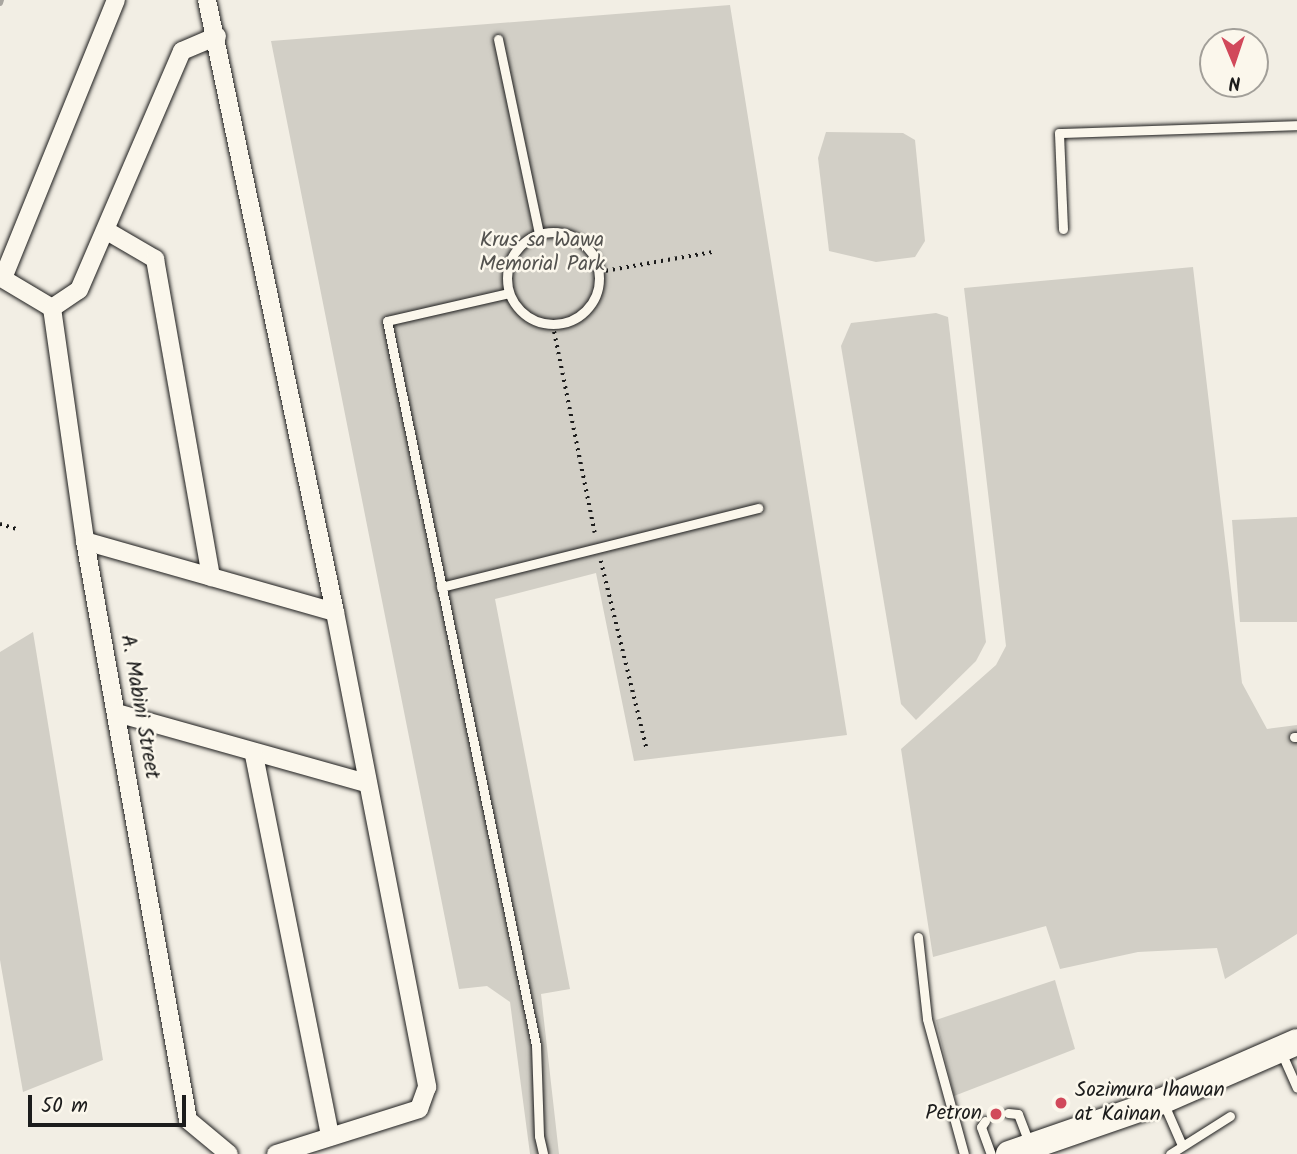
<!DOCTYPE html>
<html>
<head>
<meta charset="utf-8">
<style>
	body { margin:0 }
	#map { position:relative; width:1297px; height:1154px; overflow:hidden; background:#f2eee4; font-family:Kalam,sans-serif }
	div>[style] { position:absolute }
	.green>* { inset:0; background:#d2cfc6 }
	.stream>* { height:6px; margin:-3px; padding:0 3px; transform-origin:3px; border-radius:3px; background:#a9a6a0 }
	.path>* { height:3.5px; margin-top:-1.75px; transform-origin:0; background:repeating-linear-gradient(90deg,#1c1c1c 0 2px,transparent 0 7px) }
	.roads { filter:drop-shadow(0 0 2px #1c1c1c) drop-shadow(0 0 2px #1c1c1c) }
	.service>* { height:9px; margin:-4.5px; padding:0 4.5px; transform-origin:4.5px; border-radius:4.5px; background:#fbf7ec }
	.service>.ring { margin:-4.5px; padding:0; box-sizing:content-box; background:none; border:9px solid #fbf7ec; border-radius:50% }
	.minor>* { height:18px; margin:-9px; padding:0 9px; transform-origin:9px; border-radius:9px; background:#fbf7ec }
	.secondary>* { height:26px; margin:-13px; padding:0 13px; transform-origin:13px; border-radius:13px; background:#fbf7ec }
	.dots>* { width:19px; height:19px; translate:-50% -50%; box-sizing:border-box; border:4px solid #fbf7ec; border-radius:50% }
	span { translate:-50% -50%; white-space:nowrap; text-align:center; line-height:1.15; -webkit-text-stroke:5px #fbf7ec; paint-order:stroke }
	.park-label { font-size:21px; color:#53524f }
	.street-label { font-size:21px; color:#1c1c1c }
	.poi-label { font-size:21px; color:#1c1c1c }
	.left { translate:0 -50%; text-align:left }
	.right { translate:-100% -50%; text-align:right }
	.north { position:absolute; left:1199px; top:28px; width:70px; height:70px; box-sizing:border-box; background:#fbf7ec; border:2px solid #a29f99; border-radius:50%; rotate:178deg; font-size:19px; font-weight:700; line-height:28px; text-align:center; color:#1c1c1c }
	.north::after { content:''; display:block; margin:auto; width:24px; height:32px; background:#d1495b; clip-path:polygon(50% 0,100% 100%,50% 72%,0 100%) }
	.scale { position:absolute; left:28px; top:1095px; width:158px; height:32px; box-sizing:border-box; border:4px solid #1c1c1c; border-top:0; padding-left:9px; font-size:21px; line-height:24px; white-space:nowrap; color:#1c1c1c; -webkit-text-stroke:5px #fbf7ec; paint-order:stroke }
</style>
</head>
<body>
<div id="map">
	<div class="green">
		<div style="clip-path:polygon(730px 5px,847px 735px,634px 761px,596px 573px,495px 599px,570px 989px,541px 994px,559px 1154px,530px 1154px,510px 1002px,487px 986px,459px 989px,271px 41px)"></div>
		<div style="clip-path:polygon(826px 132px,903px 133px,915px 140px,925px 241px,915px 257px,876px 262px,829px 251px,818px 158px)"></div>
		<div style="clip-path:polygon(1193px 267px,1242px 683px,1267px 729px,1297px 725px,1297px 934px,1225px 979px,1217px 948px,1138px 952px,1060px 969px,1046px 926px,933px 957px,901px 749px,996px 665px,1006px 646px,964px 288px)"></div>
		<div style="clip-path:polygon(936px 313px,948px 317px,986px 642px,976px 661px,916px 720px,901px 704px,841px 346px,851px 323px)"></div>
		<div style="clip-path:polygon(1297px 517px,1297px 622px,1240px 622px,1232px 520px)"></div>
		<div style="clip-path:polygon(33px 632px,103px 1060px,23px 1092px,0 960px,0 652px)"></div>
		<div style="clip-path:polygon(1055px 980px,1075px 1049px,954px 1096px,936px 1020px)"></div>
	</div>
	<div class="stream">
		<div style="left:0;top:3px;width:3px;rotate:-72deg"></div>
	</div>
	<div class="path">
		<div style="left:599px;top:272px;width:116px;rotate:-10deg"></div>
		<div style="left:553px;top:325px;width:212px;rotate:78.6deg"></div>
		<div style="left:0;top:524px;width:17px;rotate:17deg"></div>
		<div style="left:601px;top:561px;width:195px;rotate:76.3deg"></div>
	</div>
	<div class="roads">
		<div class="service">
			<div style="left:498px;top:39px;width:199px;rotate:78.1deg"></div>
			<div style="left:1063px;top:229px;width:96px;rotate:-92.4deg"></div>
			<div style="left:1059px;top:133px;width:238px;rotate:-1.9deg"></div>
			<div class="ring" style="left:507px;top:232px;width:83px;height:83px"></div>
			<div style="left:509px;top:293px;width:125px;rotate:167.1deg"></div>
			<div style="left:387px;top:321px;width:739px;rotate:78.37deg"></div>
			<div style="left:536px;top:1045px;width:91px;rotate:88.1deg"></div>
			<div style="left:539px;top:1136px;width:18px;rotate:77deg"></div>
			<div style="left:441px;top:587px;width:327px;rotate:-14deg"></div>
			<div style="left:1294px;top:737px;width:3px"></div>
			<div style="left:918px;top:937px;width:82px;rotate:83.7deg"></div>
			<div style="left:927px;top:1019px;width:140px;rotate:74.7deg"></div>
			<div style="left:1281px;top:1052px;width:39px;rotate:66deg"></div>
			<div style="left:1163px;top:1102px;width:45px;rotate:66.3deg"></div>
			<div style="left:1008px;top:1113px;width:10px;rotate:6deg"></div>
			<div style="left:1018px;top:1114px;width:33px;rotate:69deg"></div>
			<div style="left:985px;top:1121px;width:7px;rotate:124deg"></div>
			<div style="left:981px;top:1127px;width:29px;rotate:70deg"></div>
			<div style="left:1170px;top:1154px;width:71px;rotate:-32.3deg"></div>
		</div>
		<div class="minor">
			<div style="left:207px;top:0;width:625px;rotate:78.19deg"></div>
			<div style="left:335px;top:612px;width:484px;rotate:79deg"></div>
			<div style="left:427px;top:1087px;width:23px;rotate:110deg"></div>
			<div style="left:419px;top:1109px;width:150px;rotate:162.5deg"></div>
			<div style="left:107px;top:231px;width:56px;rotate:30.3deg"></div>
			<div style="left:155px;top:259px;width:323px;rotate:80deg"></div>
			<div style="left:0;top:277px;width:61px;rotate:30.8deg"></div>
			<div style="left:52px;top:308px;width:235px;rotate:81.9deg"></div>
			<div style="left:85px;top:541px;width:588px;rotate:79.91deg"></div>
			<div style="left:188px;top:1120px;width:53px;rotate:39.7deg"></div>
			<div style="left:3px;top:278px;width:300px;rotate:-67.9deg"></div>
			<div style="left:52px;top:308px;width:32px;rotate:-34deg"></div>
			<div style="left:79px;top:290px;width:260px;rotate:-66.7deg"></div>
			<div style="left:182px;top:51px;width:38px;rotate:-23deg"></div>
			<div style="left:85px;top:541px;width:260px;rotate:15.9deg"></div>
			<div style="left:117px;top:713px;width:259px;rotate:15.7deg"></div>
			<div style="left:254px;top:755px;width:389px;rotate:78.7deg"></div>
		</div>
		<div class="secondary">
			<div style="left:1009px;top:1154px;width:162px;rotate:-19.1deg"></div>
			<div style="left:1162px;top:1101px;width:147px;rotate:-23.6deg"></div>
		</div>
	</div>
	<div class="dots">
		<div style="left:1061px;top:1103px;background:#d1495b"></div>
		<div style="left:996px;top:1114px;background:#d1495b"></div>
	</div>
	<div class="park-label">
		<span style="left:542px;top:253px">Krus sa Wawa<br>Memorial Park</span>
	</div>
	<div class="street-label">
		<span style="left:139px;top:707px;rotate:80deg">A. Mabini Street</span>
	</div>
	<div class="poi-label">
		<span class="left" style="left:1075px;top:1103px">Sozimura Ihawan<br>at Kainan</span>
		<span class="right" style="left:982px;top:1114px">Petron</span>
	</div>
	<div class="north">N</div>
	<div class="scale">50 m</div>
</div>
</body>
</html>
